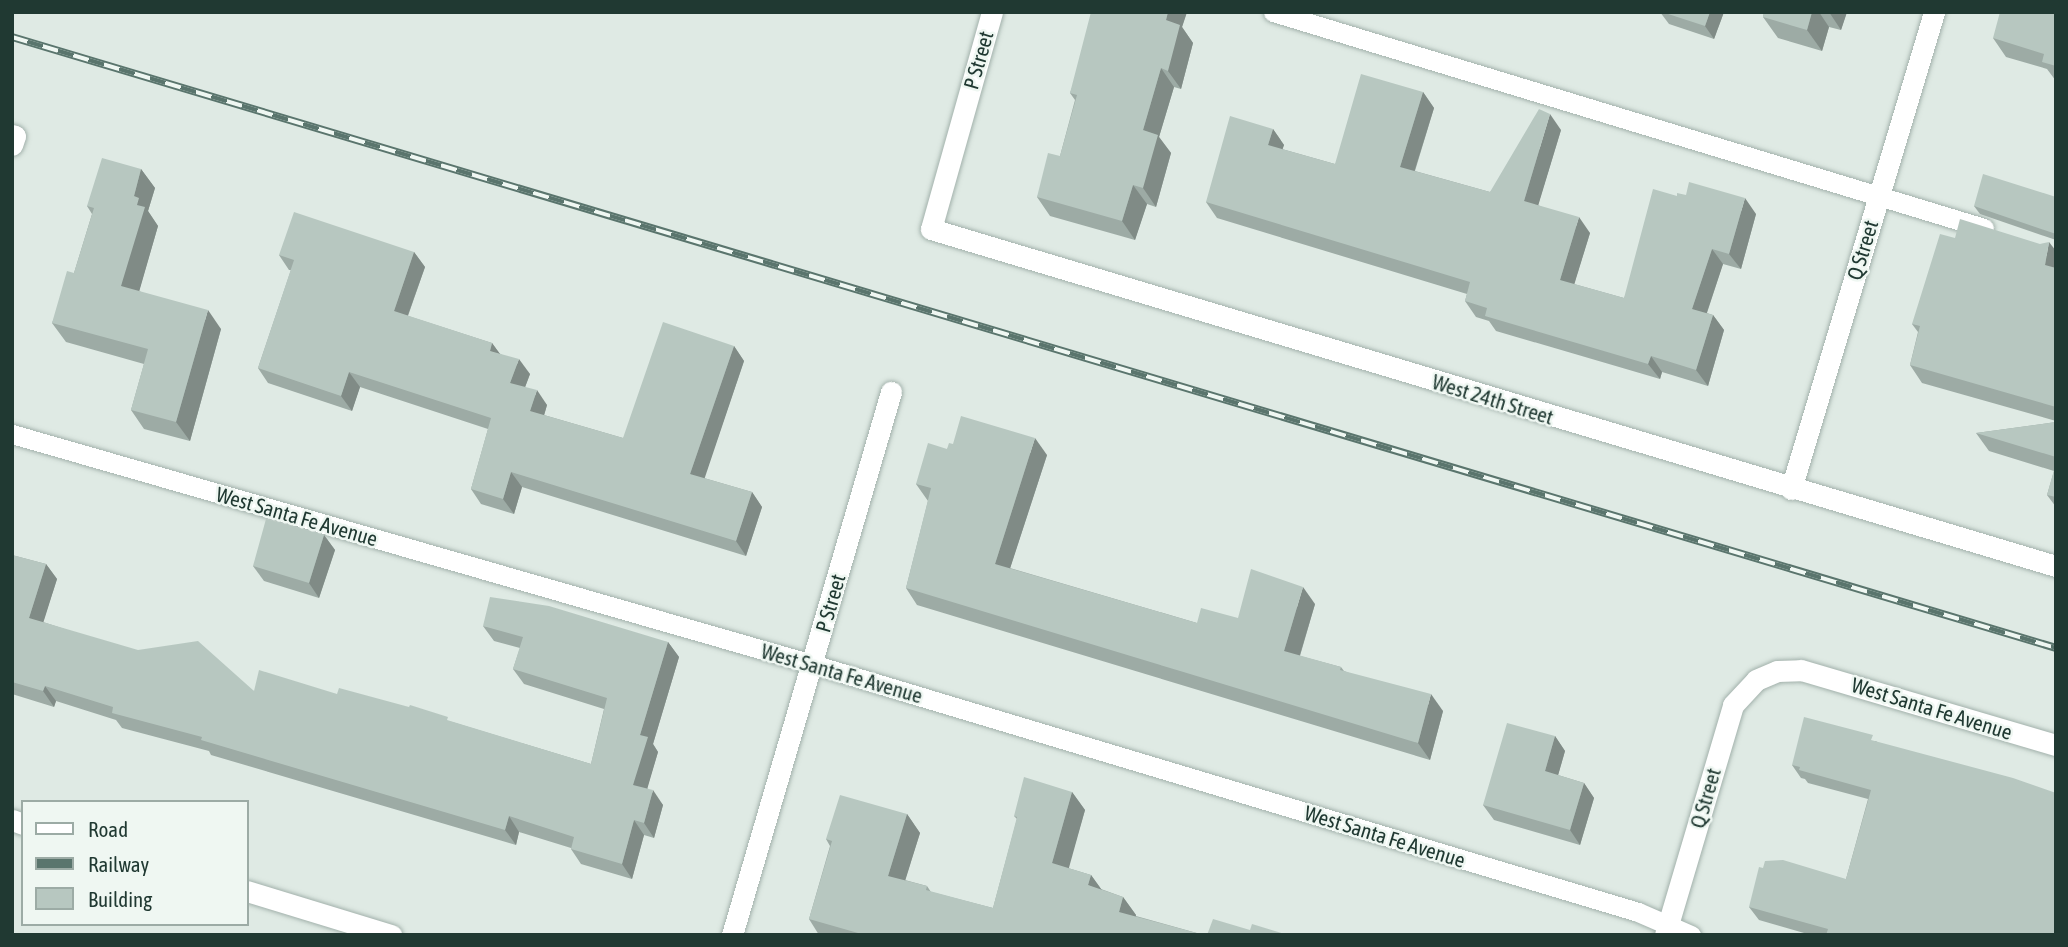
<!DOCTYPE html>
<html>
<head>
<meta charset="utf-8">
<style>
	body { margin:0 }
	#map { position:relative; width:2068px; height:947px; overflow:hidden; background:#dfeae4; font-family:"Asap Condensed",sans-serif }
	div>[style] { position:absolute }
	.roads { filter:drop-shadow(0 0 2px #a2b1ab) drop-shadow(0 0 2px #a2b1ab) }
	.service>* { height:19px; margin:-9.5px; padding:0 9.5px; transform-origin:9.5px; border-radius:9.5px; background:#fff }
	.minor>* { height:21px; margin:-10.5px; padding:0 10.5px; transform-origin:10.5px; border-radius:10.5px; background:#fff }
	.rail>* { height:8px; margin-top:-4px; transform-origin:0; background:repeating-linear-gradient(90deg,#eff7f2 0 16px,#5a756d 0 32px); box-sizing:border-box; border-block:2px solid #5a756d }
	.wall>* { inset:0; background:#9daba5 }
	.shaded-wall>* { inset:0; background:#808b86 }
	.building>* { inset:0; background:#b7c7c0 }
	span { translate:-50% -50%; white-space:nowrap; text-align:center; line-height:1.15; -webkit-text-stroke:5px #eff7f2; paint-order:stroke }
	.street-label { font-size:21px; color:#203932 }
	.frame { position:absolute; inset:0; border:14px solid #203932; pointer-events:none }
	.legend { position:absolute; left:21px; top:800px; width:228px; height:126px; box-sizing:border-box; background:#eff7f2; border:2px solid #9caba5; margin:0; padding:9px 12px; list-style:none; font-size:21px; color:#203932 }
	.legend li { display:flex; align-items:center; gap:14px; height:35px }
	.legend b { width:35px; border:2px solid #9caba5 }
</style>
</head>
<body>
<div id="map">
	<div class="roads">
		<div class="service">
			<div style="left:1273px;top:12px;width:743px;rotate:16.9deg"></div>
			<div style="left:12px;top:434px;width:832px;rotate:16.04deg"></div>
			<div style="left:812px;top:664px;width:862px;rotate:16.71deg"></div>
			<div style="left:1638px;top:912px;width:58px;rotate:23.5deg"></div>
		</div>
		<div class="minor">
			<div style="left:992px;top:12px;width:225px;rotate:105.7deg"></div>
			<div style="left:931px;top:229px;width:1174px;rotate:16.68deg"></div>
			<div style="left:12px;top:135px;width:3px;rotate:18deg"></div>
			<div style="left:15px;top:136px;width:9px;rotate:108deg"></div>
			<div style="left:1791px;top:489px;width:498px;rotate:-73.3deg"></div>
			<div style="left:12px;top:820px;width:12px;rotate:20deg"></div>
			<div style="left:247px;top:891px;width:151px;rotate:17deg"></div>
			<div style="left:732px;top:935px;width:566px;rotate:-73.68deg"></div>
			<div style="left:1665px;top:935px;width:240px;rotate:-73.5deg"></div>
			<div style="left:1733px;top:705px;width:34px;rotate:-47deg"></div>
			<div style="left:1756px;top:680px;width:23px;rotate:-23deg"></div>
			<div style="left:1777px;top:671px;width:24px;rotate:-2deg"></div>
			<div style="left:1801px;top:670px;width:266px;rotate:16.4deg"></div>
		</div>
	</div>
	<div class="rail">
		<div style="left:12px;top:37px;width:2133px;rotate:16.64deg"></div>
	</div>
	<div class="wall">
		<div style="clip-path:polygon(1187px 12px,1182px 27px,1193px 43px,1181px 89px,1174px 87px,1159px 137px,1171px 153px,1156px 207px,1147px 204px,1135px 240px,1050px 216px,1037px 197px,1060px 156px,1075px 100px,1070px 93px,1100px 14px)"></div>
		<div style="clip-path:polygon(1660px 12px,1724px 12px,1714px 39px,1669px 24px)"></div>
		<div style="clip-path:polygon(1764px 12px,1847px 12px,1841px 30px,1829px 27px,1822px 51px,1778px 38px,1763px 17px)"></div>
		<div style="clip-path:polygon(2056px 12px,2056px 81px,2047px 69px,2006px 57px,1993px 38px)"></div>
		<div style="clip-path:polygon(1423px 92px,1434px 108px,1415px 171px,1490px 192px,1561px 130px,1538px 205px,1590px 233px,1574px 284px,1624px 298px,1677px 196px,1756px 214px,1741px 269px,1723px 264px,1707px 313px,1713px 315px,1724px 330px,1708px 386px,1662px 372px,1660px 379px,1496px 331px,1489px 321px,1476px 317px,1465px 301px,1467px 294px,1217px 218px,1206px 202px,1273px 129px,1284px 145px,1282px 149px,1335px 164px)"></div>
		<div style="clip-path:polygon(141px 169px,155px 188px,148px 211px,158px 226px,139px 291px,221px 329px,190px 441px,144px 429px,131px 410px,144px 364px,66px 342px,52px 323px,74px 273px,92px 214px,87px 206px)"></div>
		<div style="clip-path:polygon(2056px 197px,2056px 240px,1980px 214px,1974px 206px)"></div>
		<div style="clip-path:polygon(2056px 251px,2056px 421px,1922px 383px,1910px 365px,1918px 332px,1912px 324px)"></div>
		<div style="clip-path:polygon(414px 252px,425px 267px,408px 316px,492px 343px,499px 353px,530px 374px,525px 387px,547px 405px,544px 415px,623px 438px,734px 346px,744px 361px,704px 478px,752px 492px,762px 507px,746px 556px,522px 487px,514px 514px,481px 504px,471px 489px,488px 429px,360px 387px,352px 411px,268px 383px,258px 368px,291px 270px,289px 270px,279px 255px)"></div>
		<div style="clip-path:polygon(2056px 422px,2056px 507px,2047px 495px,2054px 471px,1989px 451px,1976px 433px)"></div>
		<div style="clip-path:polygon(953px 444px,1047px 455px,1010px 568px,1197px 623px,1238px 618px,1315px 604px,1300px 656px,1341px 667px,1344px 671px,1443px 711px,1430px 760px,917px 605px,906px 588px,928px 501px,916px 484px,947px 449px)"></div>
		<div style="clip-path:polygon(324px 535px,335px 550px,319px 598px,264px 581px,253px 566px)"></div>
		<div style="clip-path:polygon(12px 555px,46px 564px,57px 579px,43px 622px,254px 691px,337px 694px,452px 722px,591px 764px,604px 709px,524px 684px,513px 669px,520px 648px,494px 641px,483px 626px,668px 642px,679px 657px,653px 744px,658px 752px,647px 788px,663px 805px,654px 838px,644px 835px,632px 879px,581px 864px,571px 849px,571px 848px,519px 832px,516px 845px,211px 755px,209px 751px,122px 728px,116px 720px,56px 701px,54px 707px,12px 694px)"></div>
		<div style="clip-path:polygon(1555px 736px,1565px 751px,1558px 775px,1584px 783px,1594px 798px,1580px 845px,1494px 820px,1483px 805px)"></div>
		<div style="clip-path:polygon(1876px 741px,2056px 935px,1811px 935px,1759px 920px,1749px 907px,1846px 879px,1868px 799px,1808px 783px,1805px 779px,1801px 778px,1792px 765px)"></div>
		<div style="clip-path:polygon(1072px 792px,1085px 810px,1068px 868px,1091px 875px,1101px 889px,1123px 897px,1136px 915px,1136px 916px,1204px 935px,819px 935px,809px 919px,830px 846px,826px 839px,907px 814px,920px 833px,905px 880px,927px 886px,931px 892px,993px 908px,1017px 819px,1014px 816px)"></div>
	</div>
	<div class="shaded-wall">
		<div style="clip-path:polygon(1168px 12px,1187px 12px,1182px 27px,1193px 43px,1181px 89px,1168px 71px,1166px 20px)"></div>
		<div style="clip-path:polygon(1710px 12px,1724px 12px,1714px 39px,1705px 26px)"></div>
		<div style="clip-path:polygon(1812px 12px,1819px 12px,1829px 27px,1822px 51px,1807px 30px)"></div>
		<div style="clip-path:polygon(1829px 12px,1847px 12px,1841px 30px)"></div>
		<div style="clip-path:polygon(1161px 68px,1174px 87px,1159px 137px,1171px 153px,1156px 207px,1143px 188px,1143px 130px)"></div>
		<div style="clip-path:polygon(1423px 92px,1434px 108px,1411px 182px,1400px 167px)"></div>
		<div style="clip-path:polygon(1550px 114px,1561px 130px,1535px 216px,1524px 201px)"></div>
		<div style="clip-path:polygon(1273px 129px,1284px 145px,1279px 160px,1268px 145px)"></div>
		<div style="clip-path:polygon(141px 169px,155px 188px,148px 211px,158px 226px,135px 306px,121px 286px,134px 196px)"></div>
		<div style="clip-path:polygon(1133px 185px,1147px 204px,1135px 240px,1122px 221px)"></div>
		<div style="clip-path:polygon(1745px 198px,1756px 214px,1741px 269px,1729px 254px)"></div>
		<div style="clip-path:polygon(1579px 217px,1590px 233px,1571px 295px,1560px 280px)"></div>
		<div style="clip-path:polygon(2049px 242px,2056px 251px,2056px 281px,2045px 265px)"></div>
		<div style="clip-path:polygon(1712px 249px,1723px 264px,1703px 324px,1692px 309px)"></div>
		<div style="clip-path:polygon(414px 252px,425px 267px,404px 326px,394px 311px)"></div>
		<div style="clip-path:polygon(208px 310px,221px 329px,190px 441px,176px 422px)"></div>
		<div style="clip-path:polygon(1713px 315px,1724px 330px,1708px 386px,1696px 370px)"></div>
		<div style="clip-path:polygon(492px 343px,503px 358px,490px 351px)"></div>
		<div style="clip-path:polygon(734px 346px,744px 361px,701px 489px,690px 474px)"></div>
		<div style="clip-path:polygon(1651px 356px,1662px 372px,1660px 379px,1648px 364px)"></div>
		<div style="clip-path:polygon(519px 359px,530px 374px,521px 398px,510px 383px)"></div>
		<div style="clip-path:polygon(349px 372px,360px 387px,352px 411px,341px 396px)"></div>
		<div style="clip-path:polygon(537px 390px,547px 405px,541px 426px,530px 411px)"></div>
		<div style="clip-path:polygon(1035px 438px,1047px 455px,1006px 581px,995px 564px)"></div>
		<div style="clip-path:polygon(511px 472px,522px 487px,514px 514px,503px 499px)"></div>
		<div style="clip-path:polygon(752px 492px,762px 507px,746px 556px,736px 541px)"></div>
		<div style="clip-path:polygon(324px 535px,335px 550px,319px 598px,309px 583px)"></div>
		<div style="clip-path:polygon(46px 564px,57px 579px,40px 633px,29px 618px)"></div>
		<div style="clip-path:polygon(1303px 587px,1315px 604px,1296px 668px,1284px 651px)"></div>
		<div style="clip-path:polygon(668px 642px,679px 657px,653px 744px,658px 752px,644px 800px,633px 785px,640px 735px)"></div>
		<div style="clip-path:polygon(45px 686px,56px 701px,54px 707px,43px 691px)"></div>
		<div style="clip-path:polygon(1431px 694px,1443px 711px,1430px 760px,1418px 743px)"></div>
		<div style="clip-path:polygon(1555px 736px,1565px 751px,1555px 786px,1545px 771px)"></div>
		<div style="clip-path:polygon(1584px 783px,1594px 798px,1580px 845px,1570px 830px)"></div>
		<div style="clip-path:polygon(653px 790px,663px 805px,654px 838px,644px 823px)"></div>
		<div style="clip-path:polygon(1072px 792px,1085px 810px,1065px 882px,1052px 863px)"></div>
		<div style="clip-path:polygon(907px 814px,920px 833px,901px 894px,888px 876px)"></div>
		<div style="clip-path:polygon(509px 816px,519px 832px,516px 845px,505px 830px)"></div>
		<div style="clip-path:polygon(634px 820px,644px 835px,632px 879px,622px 864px)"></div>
		<div style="clip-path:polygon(1091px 875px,1104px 893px,1088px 885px)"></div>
		<div style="clip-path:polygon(1123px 897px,1136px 915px,1132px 930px,1119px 912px)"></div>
	</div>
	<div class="building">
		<div style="clip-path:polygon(1091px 12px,1100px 14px,1101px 12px,1168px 12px,1166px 20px,1180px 25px,1168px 71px,1161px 68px,1143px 130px,1158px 135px,1143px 188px,1133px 185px,1122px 221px,1037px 197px,1048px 153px,1060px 156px,1077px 95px,1070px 93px)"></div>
		<div style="clip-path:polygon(1662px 12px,1710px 12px,1705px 26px)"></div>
		<div style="clip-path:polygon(1764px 12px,1812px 12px,1807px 30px,1763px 17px)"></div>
		<div style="clip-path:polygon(2000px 12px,2056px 12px,2056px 66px,2042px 62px,2044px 54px,1993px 38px)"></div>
		<div style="clip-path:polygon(1361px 74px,1423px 92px,1400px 167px,1490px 192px,1539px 109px,1550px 114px,1524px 201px,1579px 217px,1560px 280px,1624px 298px,1653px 189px,1677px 196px,1677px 193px,1686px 195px,1689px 182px,1745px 198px,1729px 254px,1712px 249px,1692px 309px,1713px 315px,1696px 370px,1651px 356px,1648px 364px,1485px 316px,1487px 308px,1465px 301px,1470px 282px,1206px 202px,1230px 116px,1273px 129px,1268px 145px,1335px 164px)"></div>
		<div style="clip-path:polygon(102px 158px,141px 169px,134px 196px,139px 198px,137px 205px,145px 207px,121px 286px,208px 310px,176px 422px,131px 410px,148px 349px,52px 323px,67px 271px,74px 273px,94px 208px,87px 206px)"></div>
		<div style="clip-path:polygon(1983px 174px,2056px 197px,2056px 234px,1974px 206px)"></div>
		<div style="clip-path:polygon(294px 212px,414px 252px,394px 311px,492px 343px,490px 351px,519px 359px,510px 383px,537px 390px,530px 411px,623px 438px,663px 322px,734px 346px,690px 474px,752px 492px,736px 541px,511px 472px,503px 499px,471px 489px,491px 418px,349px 372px,341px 396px,258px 368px,294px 260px,279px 255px)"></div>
		<div style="clip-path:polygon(1960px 219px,2040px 244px,2049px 242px,2045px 265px,2056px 268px,2056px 407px,1910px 365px,1920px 326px,1912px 324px,1940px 234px,1955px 238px)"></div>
		<div style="clip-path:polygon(961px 416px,1035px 438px,995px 564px,1197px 623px,1201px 608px,1238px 618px,1251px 569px,1303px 587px,1284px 651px,1341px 667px,1340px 670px,1431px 694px,1418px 743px,906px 588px,931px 488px,916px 484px,928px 443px,947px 449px,949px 443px,953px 444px)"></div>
		<div style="clip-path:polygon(2056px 422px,2056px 457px,1976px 433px)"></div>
		<div style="clip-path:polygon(2056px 463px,2056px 497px,2047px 495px)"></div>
		<div style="clip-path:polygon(266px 519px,324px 535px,309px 583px,253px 566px)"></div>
		<div style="clip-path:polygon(12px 555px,46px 564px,29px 618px,138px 650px,198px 641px,254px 691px,259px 670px,337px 694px,339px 688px,409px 707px,410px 705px,448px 717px,447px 720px,591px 764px,607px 698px,513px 669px,523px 637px,483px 626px,490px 597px,549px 606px,668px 642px,640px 735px,648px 737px,633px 785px,653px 790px,644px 823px,634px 820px,622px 864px,571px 849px,574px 837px,509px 816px,505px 830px,201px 740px,202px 737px,112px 713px,113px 707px,45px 686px,43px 691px,12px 682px)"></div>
		<div style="clip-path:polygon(1804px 717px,1873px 735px,1871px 740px,2013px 778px,2056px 793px,2056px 935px,1826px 935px,1828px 929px,1749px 907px,1759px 867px,1763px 868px,1765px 861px,1783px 860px,1846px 879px,1871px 790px,1799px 770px,1800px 767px,1792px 765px)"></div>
		<div style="clip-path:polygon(1507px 723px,1555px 736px,1545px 771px,1584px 783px,1570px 830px,1483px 805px)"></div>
		<div style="clip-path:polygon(1024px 777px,1072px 792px,1052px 863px,1091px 875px,1088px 885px,1123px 897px,1119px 912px,1204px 935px,865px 935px,809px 919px,832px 841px,826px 839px,840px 795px,907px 814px,888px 876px,927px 886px,926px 890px,993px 908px,1017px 817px,1014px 816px)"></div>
		<div style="clip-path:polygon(1213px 919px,1250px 930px,1252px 924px,1288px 935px,1207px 935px)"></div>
	</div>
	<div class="street-label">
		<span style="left:978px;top:60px;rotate:-74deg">P Street</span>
		<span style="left:1862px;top:250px;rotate:-73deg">Q Street</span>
		<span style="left:1493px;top:399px;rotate:17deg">West 24th Street</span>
		<span style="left:297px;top:516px;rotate:16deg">West Santa Fe Avenue</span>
		<span style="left:830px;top:603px;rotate:-74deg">P Street</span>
		<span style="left:842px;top:673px;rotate:16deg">West Santa Fe Avenue</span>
		<span style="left:1932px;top:708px;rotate:17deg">West Santa Fe Avenue</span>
		<span style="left:1705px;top:798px;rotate:-74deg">Q Street</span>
		<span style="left:1385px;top:836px;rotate:17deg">West Santa Fe Avenue</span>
	</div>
	<div class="frame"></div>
	<ul class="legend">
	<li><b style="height:9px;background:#fff"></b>Road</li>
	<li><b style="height:9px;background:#5a756d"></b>Railway</li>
	<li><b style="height:19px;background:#b7c7c0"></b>Building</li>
	</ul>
</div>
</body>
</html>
